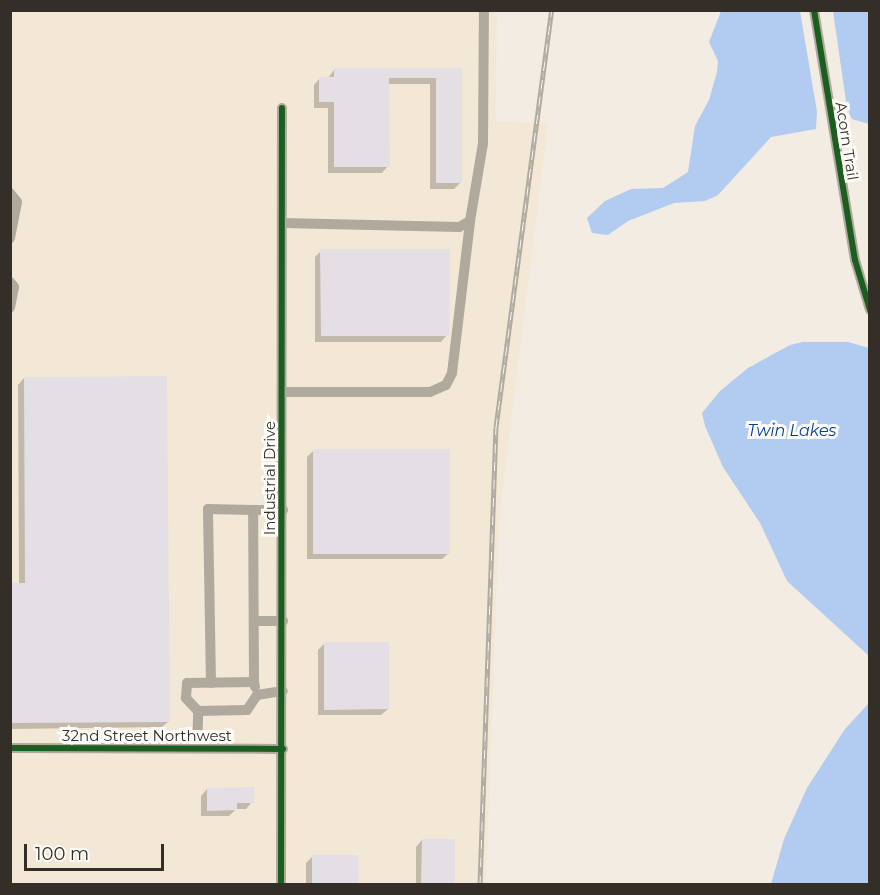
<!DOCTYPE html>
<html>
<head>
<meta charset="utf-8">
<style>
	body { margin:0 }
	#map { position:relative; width:880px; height:895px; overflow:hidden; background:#f2ece2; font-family:Montserrat,sans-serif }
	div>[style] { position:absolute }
	.built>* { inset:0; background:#f3e8d5 }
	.water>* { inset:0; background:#b2cbf0 }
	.shadow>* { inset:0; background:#0003 }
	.building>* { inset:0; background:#e4dfe5 }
	.minor>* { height:10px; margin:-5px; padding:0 5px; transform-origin:5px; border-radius:5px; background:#b0aa9e }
	.rail>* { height:5px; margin-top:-2.5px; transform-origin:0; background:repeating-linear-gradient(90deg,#fefcf8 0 9px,#b0aba1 0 18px); box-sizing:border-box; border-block:2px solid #b0aba1 }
	.cycleway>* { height:6px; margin:-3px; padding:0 3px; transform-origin:3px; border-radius:3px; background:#1b5e20 }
	span { translate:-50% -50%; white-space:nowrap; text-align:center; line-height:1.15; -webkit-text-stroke:6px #fefcf8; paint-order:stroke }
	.street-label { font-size:15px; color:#332f28 }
	.water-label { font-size:16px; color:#044091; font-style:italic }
	.frame { position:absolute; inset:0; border:12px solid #332f28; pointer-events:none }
	.scale { position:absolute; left:24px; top:844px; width:140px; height:27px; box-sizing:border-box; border:3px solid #332f28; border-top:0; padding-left:8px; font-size:18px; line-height:21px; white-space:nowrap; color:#332f28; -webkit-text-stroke:4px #fefcf8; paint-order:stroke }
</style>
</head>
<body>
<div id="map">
	<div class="built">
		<div style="clip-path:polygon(10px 11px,497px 11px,496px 121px,548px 123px,499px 520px,486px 884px,11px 884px)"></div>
	</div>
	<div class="water">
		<div style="clip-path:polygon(721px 11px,800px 11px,817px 112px,816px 129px,771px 137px,718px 195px,705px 201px,674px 203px,628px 221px,608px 235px,592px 233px,587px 218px,605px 201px,631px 189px,663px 188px,688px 172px,695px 126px,709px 100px,717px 72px,718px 61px,709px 42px)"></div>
		<div style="clip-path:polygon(833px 11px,869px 11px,869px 124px,852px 119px,847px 108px)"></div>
		<div style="clip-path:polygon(803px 342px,848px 342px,869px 348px,869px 656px,787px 581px,760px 523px,723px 467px,705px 426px,702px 413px,720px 391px,748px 368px,790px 345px)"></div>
		<div style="clip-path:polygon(869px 703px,869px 884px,771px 884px,784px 839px,807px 788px,845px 729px)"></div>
	</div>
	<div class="shadow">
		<div style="clip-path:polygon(334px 70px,460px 70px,460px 183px,454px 189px,430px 189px,430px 84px,388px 84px,388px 166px,382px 173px,328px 173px,328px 108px,314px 108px,314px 85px,320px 78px,328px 78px)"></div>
		<div style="clip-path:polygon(321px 251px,447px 335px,441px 342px,315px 342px,315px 257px)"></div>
		<div style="clip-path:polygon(24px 378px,169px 721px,162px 727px,10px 729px,10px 585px,19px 585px,18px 385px)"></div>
		<div style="clip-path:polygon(314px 450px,449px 553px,442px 559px,307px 559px,307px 457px)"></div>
		<div style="clip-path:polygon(324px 644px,388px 709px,381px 715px,318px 715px,318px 650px)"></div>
		<div style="clip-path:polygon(207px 789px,252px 802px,246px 809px,236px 809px,229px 816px,201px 816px,201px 796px)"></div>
		<div style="clip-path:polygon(422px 840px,453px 884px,416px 884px,416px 847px)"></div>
		<div style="clip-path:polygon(312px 857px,357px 884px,306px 884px,306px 863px)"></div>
	</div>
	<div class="building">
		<div style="clip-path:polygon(334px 68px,462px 68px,462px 183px,436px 183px,436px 78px,389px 78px,390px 167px,334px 167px,334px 102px,319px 102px,319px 77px,334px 77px)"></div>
		<div style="clip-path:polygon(320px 249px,450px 249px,449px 336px,321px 336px)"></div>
		<div style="clip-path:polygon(167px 376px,170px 722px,10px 723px,10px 583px,25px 583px,24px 377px)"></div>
		<div style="clip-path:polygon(313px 449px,450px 449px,450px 554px,313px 554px)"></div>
		<div style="clip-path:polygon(324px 642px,389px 642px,389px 709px,324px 710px)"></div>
		<div style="clip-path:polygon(254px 787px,254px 803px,237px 803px,237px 810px,207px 811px,207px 788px)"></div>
		<div style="clip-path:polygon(422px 839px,455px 839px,455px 885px,421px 885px)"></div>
		<div style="clip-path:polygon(312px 855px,358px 855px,359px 885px,312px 885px)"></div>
	</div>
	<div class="minor">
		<div style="left:814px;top:10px;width:253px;rotate:80.7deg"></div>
		<div style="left:855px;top:260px;width:52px;rotate:73.3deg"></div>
		<div style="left:10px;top:193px;width:11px;rotate:52deg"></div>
		<div style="left:17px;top:202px;width:37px;rotate:101deg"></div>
		<div style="left:282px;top:223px;width:177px;rotate:1.3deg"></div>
		<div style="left:459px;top:227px;width:13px;rotate:-29deg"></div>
		<div style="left:470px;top:221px;width:79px;rotate:-80.5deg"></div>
		<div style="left:483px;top:143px;width:133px;rotate:-89.6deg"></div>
		<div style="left:10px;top:282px;width:6px;rotate:51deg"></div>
		<div style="left:14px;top:287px;width:21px;rotate:101deg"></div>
		<div style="left:282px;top:392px;width:148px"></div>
		<div style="left:430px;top:392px;width:17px;rotate:-24deg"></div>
		<div style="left:446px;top:385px;width:13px;rotate:-63deg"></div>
		<div style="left:452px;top:373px;width:153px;rotate:-83.2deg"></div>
		<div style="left:254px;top:621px;width:29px"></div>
		<div style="left:254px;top:682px;width:172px;rotate:-90.3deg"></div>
		<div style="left:253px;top:510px;width:30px"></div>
		<div style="left:211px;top:683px;width:174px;rotate:-91deg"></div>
		<div style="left:208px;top:509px;width:45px;rotate:1.3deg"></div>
		<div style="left:198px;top:711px;width:18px;rotate:-133deg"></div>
		<div style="left:186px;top:698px;width:15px;rotate:-86deg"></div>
		<div style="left:187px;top:683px;width:67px;rotate:-0.9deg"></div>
		<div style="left:254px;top:682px;width:5px;rotate:79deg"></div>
		<div style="left:10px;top:748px;width:273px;rotate:0.2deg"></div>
		<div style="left:197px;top:748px;width:37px;rotate:-88deg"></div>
		<div style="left:198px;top:711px;width:49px;rotate:-1.2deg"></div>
		<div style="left:247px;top:710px;width:18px;rotate:-56deg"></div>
		<div style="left:257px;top:695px;width:26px;rotate:-9deg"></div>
		<div style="left:281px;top:884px;width:776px;rotate:-89.93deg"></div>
	</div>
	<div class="rail">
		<div style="left:480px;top:884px;width:457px;rotate:-88deg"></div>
		<div style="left:496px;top:427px;width:421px;rotate:-82.4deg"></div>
	</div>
	<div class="cycleway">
		<div style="left:814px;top:10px;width:253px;rotate:80.7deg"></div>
		<div style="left:855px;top:260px;width:52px;rotate:73.3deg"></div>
		<div style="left:10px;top:748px;width:273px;rotate:0.2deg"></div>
		<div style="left:281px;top:884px;width:776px;rotate:-89.93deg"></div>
	</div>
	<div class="street-label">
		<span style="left:847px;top:141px;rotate:81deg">Acorn Trail</span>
		<span style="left:270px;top:478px;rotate:-90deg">Industrial Drive</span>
		<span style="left:147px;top:736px">32nd Street Northwest</span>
	</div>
	<div class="water-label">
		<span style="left:792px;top:431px">Twin Lakes</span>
	</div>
	<div class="frame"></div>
	<div class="scale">100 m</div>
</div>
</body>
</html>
